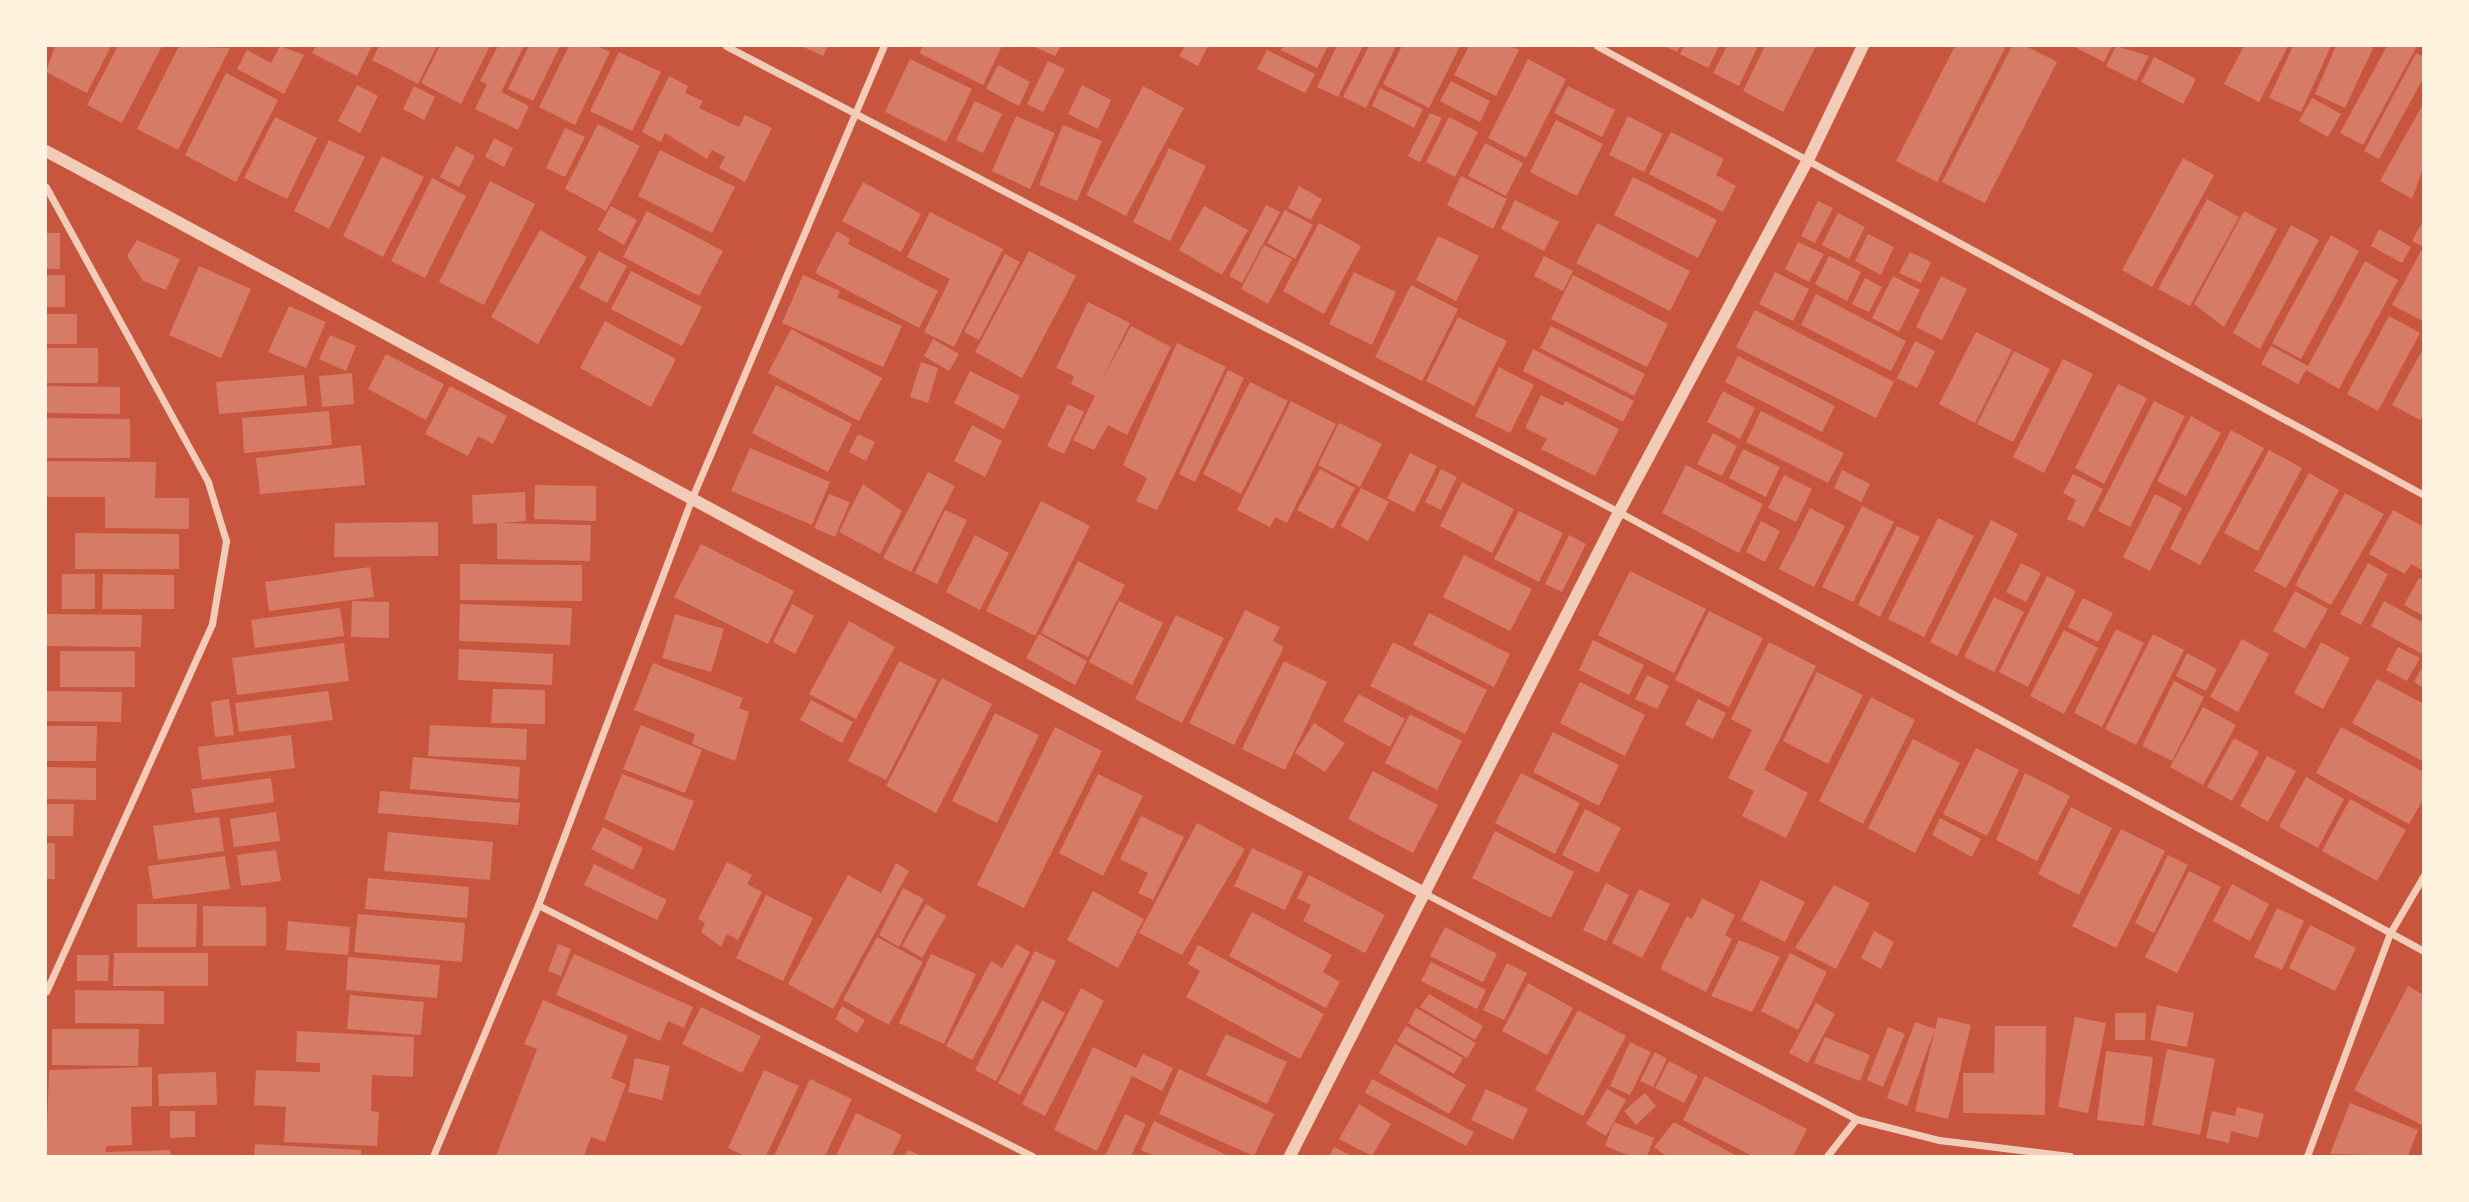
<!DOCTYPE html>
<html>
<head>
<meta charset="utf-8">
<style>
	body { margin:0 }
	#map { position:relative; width:2469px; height:1202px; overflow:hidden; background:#c8553d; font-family:"Playfair Display",serif }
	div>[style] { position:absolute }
	.building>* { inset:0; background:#d67c66 }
	.minor>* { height:7px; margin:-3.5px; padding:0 3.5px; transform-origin:3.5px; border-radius:3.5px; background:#f1ccb7 }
	.tertiary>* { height:12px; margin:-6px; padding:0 6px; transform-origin:6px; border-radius:6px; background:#f1ccb7 }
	span { translate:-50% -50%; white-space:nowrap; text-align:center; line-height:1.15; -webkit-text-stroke:5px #fff3e0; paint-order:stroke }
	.frame { position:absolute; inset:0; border:47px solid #fff3e0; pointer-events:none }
</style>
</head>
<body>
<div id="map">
	<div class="building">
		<div style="clip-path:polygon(55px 46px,111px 46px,87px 93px,46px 72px)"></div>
		<div style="clip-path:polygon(118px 46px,162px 46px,122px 123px,87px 105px)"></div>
		<div style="clip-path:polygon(179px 46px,230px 48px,178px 150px,137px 129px)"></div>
		<div style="clip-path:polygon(280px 46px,304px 55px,284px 94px,237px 69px,247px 50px,271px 63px)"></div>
		<div style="clip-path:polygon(316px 46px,372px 46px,357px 76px,312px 53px)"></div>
		<div style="clip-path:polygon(379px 46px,437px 46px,418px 84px,372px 60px)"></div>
		<div style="clip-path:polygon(440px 46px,490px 46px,461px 104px,421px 83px)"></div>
		<div style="clip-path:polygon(498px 46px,524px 46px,501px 92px,529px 106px,518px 130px,475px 109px,487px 84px,480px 81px)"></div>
		<div style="clip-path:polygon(529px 46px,560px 46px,533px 101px,508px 89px)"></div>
		<div style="clip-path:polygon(569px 46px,597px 46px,610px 52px,575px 125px,539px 107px)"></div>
		<div style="clip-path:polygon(801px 46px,828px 46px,823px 56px)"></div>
		<div style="clip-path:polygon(923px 46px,1002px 46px,983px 85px,919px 53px)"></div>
		<div style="clip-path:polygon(1032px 46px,1061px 46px,1055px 56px)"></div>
		<div style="clip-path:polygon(1185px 46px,1208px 46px,1198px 66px,1179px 56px)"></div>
		<div style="clip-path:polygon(1283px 46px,1328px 46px,1317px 68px,1281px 50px)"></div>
		<div style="clip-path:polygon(1337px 46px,1363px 46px,1338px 97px,1317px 87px)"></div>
		<div style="clip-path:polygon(1369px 46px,1396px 46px,1366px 108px,1343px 97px)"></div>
		<div style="clip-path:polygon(1402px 46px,1460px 46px,1429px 108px,1383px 84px)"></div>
		<div style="clip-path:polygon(1469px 46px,1510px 46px,1519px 50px,1496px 96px,1454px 75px)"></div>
		<div style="clip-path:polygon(1664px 46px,1680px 46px,1677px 52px)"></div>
		<div style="clip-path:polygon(1684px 46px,1719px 46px,1708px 68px,1680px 54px)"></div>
		<div style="clip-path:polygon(1727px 46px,1758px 46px,1739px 86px,1713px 73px)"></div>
		<div style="clip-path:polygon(1765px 46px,1816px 46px,1783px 112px,1743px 91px)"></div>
		<div style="clip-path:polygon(1955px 46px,2006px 46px,1937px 182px,1896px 161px)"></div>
		<div style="clip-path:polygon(2012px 46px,2026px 46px,2057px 62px,1985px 203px,1942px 182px)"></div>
		<div style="clip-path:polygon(2073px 46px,2112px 46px,2104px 62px)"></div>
		<div style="clip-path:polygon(2116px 46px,2149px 56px,2136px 81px,2106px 66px)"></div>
		<div style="clip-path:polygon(2244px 46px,2288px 46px,2259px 102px,2224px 84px)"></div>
		<div style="clip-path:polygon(2293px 46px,2331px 46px,2301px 112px,2269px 98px)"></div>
		<div style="clip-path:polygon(2336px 46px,2374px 46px,2345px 108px,2315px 94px)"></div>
		<div style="clip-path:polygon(2387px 46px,2417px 46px,2363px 145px,2340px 133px)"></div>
		<div style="clip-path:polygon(1267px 50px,1315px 74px,1305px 93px,1257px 69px)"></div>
		<div style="clip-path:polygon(619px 52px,661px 72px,632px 131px,590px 111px)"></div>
		<div style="clip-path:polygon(2416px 53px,2424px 57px,2424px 77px,2379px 159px,2364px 151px)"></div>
		<div style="clip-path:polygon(2154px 57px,2196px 79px,2183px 104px,2141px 82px)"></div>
		<div style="clip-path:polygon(910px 59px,972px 89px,946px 142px,885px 112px)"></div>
		<div style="clip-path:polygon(1528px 59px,1566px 79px,1526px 158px,1488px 138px)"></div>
		<div style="clip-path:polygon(1048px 61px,1065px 69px,1043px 112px,1027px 104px)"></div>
		<div style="clip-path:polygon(998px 65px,1030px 82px,1019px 106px,986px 89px)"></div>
		<div style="clip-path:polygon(226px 73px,278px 100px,236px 182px,185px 155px)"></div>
		<div style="clip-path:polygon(669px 76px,688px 86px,685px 93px,703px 101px,699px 108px,739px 127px,745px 115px,772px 128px,745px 182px,719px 168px,725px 157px,712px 150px,707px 159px,665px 133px,661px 142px,642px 132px)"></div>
		<div style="clip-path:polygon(1451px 81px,1490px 101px,1480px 122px,1440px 101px)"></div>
		<div style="clip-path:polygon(357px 85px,378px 96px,360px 133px,338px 121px)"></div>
		<div style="clip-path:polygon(1082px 85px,1111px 100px,1098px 129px,1068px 114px)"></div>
		<div style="clip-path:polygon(414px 86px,435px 97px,424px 120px,403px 109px)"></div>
		<div style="clip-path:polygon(1143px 86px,1184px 108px,1126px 216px,1086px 195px)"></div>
		<div style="clip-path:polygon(1568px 86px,1615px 110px,1602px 137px,1554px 113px)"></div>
		<div style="clip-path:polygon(1380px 88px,1423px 109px,1414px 128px,1372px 106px)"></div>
		<div style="clip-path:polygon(2312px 98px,2341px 114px,2328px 137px,2299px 121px)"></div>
		<div style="clip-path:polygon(975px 101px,1002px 114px,983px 153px,956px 140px)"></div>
		<div style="clip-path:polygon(2424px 102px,2424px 166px,2412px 199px,2380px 181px)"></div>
		<div style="clip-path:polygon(1430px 113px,1442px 118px,1420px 162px,1408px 156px)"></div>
		<div style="clip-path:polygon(1016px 116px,1055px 133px,1030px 189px,992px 171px)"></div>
		<div style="clip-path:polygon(1628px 116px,1663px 134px,1644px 172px,1609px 155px)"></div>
		<div style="clip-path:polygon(275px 117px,317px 138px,287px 199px,244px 178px)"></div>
		<div style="clip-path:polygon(1449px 117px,1478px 132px,1455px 177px,1426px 162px)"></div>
		<div style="clip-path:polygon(1556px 120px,1603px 144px,1577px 196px,1530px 172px)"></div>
		<div style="clip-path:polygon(598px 124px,640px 146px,606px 211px,565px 189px)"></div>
		<div style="clip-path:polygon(1063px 125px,1102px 141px,1077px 201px,1039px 185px)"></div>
		<div style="clip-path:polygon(565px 128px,585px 137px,565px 177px,546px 168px)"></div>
		<div style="clip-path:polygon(1671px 132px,1724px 159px,1716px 175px,1736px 186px,1723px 212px,1649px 174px)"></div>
		<div style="clip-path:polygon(494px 138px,513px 148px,504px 167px,485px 157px)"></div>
		<div style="clip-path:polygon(329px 140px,365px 157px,329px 229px,294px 211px)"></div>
		<div style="clip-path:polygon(1485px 143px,1523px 163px,1506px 196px,1468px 176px)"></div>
		<div style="clip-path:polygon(456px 146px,475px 156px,459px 187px,440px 177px)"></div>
		<div style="clip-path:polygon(1169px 148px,1206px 166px,1170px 241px,1133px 222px)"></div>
		<div style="clip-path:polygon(660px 150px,735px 187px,712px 233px,638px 196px)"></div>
		<div style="clip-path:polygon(382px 156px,424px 177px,383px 257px,343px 236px)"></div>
		<div style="clip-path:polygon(2183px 158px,2214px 175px,2152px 287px,2122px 270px)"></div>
		<div style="clip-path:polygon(1461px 176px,1507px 199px,1493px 229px,1447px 205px)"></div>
		<div style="clip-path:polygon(1633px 177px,1717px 220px,1698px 258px,1614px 215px)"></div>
		<div style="clip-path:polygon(432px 178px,466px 196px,425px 278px,391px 261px)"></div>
		<div style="clip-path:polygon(490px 181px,535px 204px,484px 305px,439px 282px)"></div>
		<div style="clip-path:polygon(863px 182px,921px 214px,901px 252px,842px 221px)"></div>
		<div style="clip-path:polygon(1299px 186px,1322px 199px,1311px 220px,1288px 208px)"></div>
		<div style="clip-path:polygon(2207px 199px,2239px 217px,2190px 306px,2158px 289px)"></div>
		<div style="clip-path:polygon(1515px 200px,1559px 222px,1544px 251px,1501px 229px)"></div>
		<div style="clip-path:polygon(1818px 201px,1833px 208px,1815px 243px,1801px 236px)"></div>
		<div style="clip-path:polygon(1266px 205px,1280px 212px,1242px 283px,1229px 276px)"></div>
		<div style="clip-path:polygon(611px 206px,637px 220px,624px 245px,598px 230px)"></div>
		<div style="clip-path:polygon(1204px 206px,1248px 230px,1222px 275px,1179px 250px)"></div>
		<div style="clip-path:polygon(1285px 210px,1313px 225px,1295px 259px,1267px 243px)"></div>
		<div style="clip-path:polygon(647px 211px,723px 251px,699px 296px,623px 257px)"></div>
		<div style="clip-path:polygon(2244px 211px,2277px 229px,2224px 327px,2194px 304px)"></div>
		<div style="clip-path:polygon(930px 212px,1003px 249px,954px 347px,924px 332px,950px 279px,907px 257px)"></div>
		<div style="clip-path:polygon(1838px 213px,1865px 227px,1849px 259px,1822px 245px)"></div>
		<div style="clip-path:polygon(2424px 219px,2424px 247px,2412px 241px)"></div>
		<div style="clip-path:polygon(1319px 223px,1361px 246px,1324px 314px,1283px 291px)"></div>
		<div style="clip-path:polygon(1597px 223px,1690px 271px,1670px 311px,1576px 263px)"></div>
		<div style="clip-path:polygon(2291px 225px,2319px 240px,2260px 349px,2233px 333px)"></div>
		<div style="clip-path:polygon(2379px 229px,2411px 247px,2402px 263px,2371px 246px)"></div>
		<div style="clip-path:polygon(540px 230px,587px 257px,538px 344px,491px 317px)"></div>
		<div style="clip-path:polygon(837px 231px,850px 239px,848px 244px,938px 291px,919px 328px,815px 273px)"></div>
		<div style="clip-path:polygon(46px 233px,60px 233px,60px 269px,46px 269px)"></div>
		<div style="clip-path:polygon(1868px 234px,1894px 247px,1881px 275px,1855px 261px)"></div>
		<div style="clip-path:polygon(2331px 235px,2359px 251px,2301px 359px,2272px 343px)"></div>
		<div style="clip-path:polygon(1438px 236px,1479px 256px,1456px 301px,1416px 280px)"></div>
		<div style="clip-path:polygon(137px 240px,180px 259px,166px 290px,143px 281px,127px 256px)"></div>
		<div style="clip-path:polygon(1798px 242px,1824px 254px,1809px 282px,1785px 269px)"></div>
		<div style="clip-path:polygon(1264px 245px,1292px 259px,1268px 304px,1241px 289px)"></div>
		<div style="clip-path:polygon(599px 251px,627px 266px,607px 303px,579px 288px)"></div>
		<div style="clip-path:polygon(1029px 251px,1076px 276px,1022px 378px,975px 352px)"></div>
		<div style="clip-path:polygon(2421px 251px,2424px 252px,2423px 321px,2392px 305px)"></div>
		<div style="clip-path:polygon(1910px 252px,1931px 262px,1921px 283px,1899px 273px)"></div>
		<div style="clip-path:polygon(1005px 254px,1020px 262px,979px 340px,964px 332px)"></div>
		<div style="clip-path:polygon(1544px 256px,1573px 271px,1563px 291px,1534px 276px)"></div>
		<div style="clip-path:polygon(1829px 256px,1861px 272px,1847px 301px,1815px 284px)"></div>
		<div style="clip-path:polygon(2365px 261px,2398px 280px,2339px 389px,2306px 370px,2298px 384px,2261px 364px,2271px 346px,2308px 366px)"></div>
		<div style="clip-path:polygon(199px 266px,251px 289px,221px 358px,169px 335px)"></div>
		<div style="clip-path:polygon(631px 271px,702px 307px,682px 346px,611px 309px)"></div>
		<div style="clip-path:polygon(1354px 272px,1396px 292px,1372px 345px,1329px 324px)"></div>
		<div style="clip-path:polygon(1775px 272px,1809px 289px,1793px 321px,1759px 304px)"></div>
		<div style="clip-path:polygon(46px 275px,65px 275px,65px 307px,46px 307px)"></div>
		<div style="clip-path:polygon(803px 275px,840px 291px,837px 297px,902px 326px,883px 367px,782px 323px)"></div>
		<div style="clip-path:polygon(1573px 275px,1668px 324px,1647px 367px,1551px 319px)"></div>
		<div style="clip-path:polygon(1893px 276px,1920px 290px,1899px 332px,1872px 318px)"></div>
		<div style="clip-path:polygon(1941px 276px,1967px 289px,1942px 340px,1916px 327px)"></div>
		<div style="clip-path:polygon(1865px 278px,1882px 287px,1869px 312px,1852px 304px)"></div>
		<div style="clip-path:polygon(1411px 285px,1458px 309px,1422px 381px,1375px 357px)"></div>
		<div style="clip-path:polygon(1816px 294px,1906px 341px,1891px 371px,1801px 325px)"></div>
		<div style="clip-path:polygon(1088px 302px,1130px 323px,1101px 382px,1131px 326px,1171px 347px,1127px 435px,1108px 425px,1094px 450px,1073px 440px,1095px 396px,1071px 384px,1074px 376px,1056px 368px)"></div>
		<div style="clip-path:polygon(289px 306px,326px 322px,306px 368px,268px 352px)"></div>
		<div style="clip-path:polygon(1755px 310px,1894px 382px,1876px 418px,1736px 347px)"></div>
		<div style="clip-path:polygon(46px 314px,77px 314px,77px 344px,46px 344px)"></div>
		<div style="clip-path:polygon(2389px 316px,2420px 333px,2378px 411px,2347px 394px)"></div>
		<div style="clip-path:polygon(1458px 317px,1507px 341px,1474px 406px,1426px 381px)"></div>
		<div style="clip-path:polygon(605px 321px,676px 359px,651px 407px,580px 368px)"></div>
		<div style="clip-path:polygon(1551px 326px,1645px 374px,1634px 396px,1540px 348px)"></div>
		<div style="clip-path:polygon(791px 329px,882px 378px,859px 421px,768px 373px)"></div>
		<div style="clip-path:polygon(1976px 332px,2012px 350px,1975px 423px,1939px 404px)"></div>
		<div style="clip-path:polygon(330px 335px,356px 346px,346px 371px,319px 359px)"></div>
		<div style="clip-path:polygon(933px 339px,959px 354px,949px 371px,924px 356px)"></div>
		<div style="clip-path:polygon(1915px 341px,1935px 351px,1917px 388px,1897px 378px)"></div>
		<div style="clip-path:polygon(1177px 343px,1226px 367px,1157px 510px,1136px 501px,1147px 478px,1123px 465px)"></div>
		<div style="clip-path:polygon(2424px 347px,2424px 413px,2420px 420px,2392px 405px)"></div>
		<div style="clip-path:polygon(46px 348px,98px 348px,98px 383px,46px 383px)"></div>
		<div style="clip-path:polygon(1533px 349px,1634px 401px,1623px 422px,1523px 371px)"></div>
		<div style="clip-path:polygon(2014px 351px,2050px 369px,2013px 442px,1977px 424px)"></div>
		<div style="clip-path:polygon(386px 354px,444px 384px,426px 420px,368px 389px)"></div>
		<div style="clip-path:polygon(1738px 356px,1835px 406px,1822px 432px,1725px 382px)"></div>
		<div style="clip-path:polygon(2063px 359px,2093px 374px,2044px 473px,2013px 457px)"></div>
		<div style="clip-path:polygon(921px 362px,938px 368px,928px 403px,910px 397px)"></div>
		<div style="clip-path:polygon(1499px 367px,1534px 385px,1510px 433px,1475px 416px)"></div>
		<div style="clip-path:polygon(1228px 370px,1244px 378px,1195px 482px,1179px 474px)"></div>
		<div style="clip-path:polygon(970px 371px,1020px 396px,1004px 429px,954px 403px)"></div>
		<div style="clip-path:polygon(352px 373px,354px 404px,322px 407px,319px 376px)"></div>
		<div style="clip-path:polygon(304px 375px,307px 406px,219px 414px,216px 382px)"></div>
		<div style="clip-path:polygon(1250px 382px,1288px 401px,1241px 494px,1203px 474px)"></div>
		<div style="clip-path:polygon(2118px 384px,2147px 398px,2104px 484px,2075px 468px)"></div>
		<div style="clip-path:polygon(776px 385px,852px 424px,828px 472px,752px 433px)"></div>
		<div style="clip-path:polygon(46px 386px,120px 387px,120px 414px,46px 413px)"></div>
		<div style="clip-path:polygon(450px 386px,507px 416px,493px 444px,478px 436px,468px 456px,425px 434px)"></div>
		<div style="clip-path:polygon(1723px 391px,1755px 408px,1740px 439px,1707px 422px)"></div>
		<div style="clip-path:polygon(1541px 395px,1563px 406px,1565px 401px,1619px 429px,1595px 476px,1541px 449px,1547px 439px,1525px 428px)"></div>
		<div style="clip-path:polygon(1291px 401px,1336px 424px,1287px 523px,1275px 517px,1270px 527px,1237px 510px)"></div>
		<div style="clip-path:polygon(2154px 401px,2185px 416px,2130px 527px,2098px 511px)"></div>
		<div style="clip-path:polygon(1068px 404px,1084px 412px,1064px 454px,1047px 446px)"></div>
		<div style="clip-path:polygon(329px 411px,332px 445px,244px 453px,242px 418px)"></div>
		<div style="clip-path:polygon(1761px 411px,1844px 453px,1828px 483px,1746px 442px)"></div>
		<div style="clip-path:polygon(2191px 416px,2221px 433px,2186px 496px,2157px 481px)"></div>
		<div style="clip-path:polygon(46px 418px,130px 419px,130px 458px,46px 458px)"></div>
		<div style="clip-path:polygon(1339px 423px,1382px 444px,1360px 487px,1318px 465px)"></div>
		<div style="clip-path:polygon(972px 425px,1002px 441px,985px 477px,954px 461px)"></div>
		<div style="clip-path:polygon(2231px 430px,2264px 448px,2200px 565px,2170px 549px)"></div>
		<div style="clip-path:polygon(1713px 433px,1737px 446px,1722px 476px,1697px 464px)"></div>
		<div style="clip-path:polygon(858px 434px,875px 442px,866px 461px,849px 452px)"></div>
		<div style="clip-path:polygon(361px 445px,365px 485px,260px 494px,256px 458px)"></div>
		<div style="clip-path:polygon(750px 448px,830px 482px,812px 525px,731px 491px)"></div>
		<div style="clip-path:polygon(1743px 449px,1780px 467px,1766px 497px,1729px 478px)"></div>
		<div style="clip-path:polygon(2269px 450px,2302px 468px,2258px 551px,2224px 533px)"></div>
		<div style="clip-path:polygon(1410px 453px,1437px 466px,1414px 512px,1387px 498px)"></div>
		<div style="clip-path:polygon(46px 461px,156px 462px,155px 498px,189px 498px,189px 529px,105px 528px,105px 497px,46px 497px)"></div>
		<div style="clip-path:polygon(1686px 465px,1763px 504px,1739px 553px,1662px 513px)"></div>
		<div style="clip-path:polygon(1320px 469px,1355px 488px,1333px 529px,1297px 510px)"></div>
		<div style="clip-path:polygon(1441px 469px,1457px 477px,1441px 510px,1425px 502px)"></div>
		<div style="clip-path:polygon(1842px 470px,1870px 484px,1861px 502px,1834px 488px)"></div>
		<div style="clip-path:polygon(928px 472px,955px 486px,911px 572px,883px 558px)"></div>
		<div style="clip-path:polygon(2309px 473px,2339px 490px,2286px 588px,2254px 571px)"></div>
		<div style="clip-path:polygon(2073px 474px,2103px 489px,2084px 527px,2067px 519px,2076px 500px,2063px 493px)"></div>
		<div style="clip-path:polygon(1784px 475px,1812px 489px,1796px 522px,1768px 508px)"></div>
		<div style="clip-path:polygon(1462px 482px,1514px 509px,1492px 553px,1440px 526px)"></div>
		<div style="clip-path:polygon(863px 484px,902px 511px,880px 554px,839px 532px)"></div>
		<div style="clip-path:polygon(535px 485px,596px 486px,596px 521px,534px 519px)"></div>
		<div style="clip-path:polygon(1361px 488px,1389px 502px,1368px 541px,1341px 526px)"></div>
		<div style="clip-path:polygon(525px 492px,526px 521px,500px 523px,591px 525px,590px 561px,497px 559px,497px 523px,473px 524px,472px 495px)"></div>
		<div style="clip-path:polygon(2345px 493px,2384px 514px,2331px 605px,2295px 585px)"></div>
		<div style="clip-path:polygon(829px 494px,850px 502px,835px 537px,814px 528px)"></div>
		<div style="clip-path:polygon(2155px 494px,2182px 508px,2150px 571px,2123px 557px)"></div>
		<div style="clip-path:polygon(1041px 501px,1090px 526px,1035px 636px,986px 611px)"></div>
		<div style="clip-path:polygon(1862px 506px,1894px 522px,1853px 602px,1822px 587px)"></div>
		<div style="clip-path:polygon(1810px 508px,1845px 526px,1814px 587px,1779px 569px)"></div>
		<div style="clip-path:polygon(945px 510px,967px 520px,937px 584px,915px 573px)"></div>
		<div style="clip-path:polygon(2393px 510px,2424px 527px,2424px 571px,2411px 564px,2405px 574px,2369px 554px)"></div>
		<div style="clip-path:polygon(1519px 511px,1563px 533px,1539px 582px,1494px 559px)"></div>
		<div style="clip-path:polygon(1938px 518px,1974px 536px,1924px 637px,1888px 619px)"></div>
		<div style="clip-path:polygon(1991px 520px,2018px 534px,1957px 656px,1930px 642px)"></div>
		<div style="clip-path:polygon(1761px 521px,1780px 531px,1765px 562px,1746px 552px)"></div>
		<div style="clip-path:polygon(438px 522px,438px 556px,334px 557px,335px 523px)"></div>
		<div style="clip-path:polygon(1897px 526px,1920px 537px,1880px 617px,1858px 605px)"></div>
		<div style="clip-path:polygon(75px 533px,179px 534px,179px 569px,75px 569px)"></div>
		<div style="clip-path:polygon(975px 535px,1009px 553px,980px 610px,946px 592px)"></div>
		<div style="clip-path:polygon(1569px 535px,1586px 544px,1562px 592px,1545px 584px)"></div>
		<div style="clip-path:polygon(701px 544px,794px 591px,768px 644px,674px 597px)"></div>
		<div style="clip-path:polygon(1464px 555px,1532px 589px,1510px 631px,1443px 597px)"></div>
		<div style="clip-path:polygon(1078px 561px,1125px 585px,1088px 657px,1041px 633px)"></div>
		<div style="clip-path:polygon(2021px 563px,2041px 573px,2026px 602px,2006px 592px)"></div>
		<div style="clip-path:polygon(2368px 563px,2388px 574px,2361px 625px,2340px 614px)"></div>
		<div style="clip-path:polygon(460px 564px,582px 565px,582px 601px,460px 600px)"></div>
		<div style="clip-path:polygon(370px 567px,374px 597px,269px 611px,265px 582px)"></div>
		<div style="clip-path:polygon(1630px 571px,1706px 609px,1674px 673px,1598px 635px)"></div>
		<div style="clip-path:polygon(62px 574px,95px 574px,95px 609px,62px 609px)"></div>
		<div style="clip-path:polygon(103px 574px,174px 575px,174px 609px,102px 609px)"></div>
		<div style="clip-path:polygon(2047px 576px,2076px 591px,2028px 687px,1999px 672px)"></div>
		<div style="clip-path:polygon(2419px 578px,2424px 580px,2424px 616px,2404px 605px)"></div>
		<div style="clip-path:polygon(2295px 591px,2328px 609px,2305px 649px,2273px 631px)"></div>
		<div style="clip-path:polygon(1994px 597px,2024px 612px,1994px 672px,1964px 657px)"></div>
		<div style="clip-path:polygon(2083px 598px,2113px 613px,2098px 642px,2068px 627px)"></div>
		<div style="clip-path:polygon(352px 601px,389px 602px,389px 638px,351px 637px)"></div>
		<div style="clip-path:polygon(1119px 601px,1163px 623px,1132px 685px,1089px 662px)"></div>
		<div style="clip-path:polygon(2384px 601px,2424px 623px,2424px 655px,2371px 626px)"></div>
		<div style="clip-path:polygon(460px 604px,572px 608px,570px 645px,459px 641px)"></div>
		<div style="clip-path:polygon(792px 604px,814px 616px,795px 654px,773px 642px)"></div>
		<div style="clip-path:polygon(340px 608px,344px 636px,255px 648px,251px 620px)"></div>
		<div style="clip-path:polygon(1245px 610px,1280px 627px,1273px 641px,1284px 647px,1234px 745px,1189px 723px)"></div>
		<div style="clip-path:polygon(1709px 611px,1763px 638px,1729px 707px,1675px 680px)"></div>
		<div style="clip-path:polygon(1429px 613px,1510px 654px,1494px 687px,1413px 645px)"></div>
		<div style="clip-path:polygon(46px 614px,142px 615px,141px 647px,46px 646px)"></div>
		<div style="clip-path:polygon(675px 614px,724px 629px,711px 672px,662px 658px)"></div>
		<div style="clip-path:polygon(1176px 615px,1224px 638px,1182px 723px,1135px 699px)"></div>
		<div style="clip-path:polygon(849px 621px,895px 647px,856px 719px,809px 694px)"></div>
		<div style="clip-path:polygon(2116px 629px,2144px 643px,2102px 727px,2074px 713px)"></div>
		<div style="clip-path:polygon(2064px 630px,2098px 648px,2064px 714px,2030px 696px)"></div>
		<div style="clip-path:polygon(1039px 634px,1087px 661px,1075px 685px,1026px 658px)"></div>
		<div style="clip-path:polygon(2153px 634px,2184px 650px,2136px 745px,2105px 729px)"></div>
		<div style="clip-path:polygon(2242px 639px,2269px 654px,2238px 712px,2210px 697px)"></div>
		<div style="clip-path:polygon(1593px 640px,1644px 665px,1629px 695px,1579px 670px)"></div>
		<div style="clip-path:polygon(1393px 642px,1487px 690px,1465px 734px,1370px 686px)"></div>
		<div style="clip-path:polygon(1769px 642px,1816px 666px,1764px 770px,1808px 793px,1786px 838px,1742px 816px,1754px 791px,1728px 778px,1752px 730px,1731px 719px)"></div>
		<div style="clip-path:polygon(2321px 642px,2350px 658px,2323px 709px,2294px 693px)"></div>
		<div style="clip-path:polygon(344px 643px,349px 681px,237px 695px,232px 658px)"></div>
		<div style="clip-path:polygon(2398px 647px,2420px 658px,2407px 681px,2386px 670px)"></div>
		<div style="clip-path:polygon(459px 649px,553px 654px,552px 685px,458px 680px)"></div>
		<div style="clip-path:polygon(60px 651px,135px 651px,135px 687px,60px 687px)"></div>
		<div style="clip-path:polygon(2187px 653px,2217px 669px,2206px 691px,2176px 676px)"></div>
		<div style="clip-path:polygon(899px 661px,937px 680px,886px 780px,848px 761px)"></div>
		<div style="clip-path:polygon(1284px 661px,1327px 682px,1285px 770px,1242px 749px)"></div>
		<div style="clip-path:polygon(653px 663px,743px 698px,739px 708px,749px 712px,735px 761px,692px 744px,695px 734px,634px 710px)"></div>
		<div style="clip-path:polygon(2424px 664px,2424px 688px,2414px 682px)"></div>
		<div style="clip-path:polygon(1817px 672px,1863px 695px,1828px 764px,1783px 741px)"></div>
		<div style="clip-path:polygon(1647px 675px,1669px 686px,1657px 709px,1635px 699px)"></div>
		<div style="clip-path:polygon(942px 678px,992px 704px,936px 813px,886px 786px)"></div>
		<div style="clip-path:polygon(2377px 679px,2424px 704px,2424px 762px,2352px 723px)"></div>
		<div style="clip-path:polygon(2174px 681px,2204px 697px,2172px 761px,2142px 746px)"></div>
		<div style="clip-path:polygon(1580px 682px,1645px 715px,1625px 756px,1560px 723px)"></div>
		<div style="clip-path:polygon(493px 689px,545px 690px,545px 724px,491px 723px)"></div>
		<div style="clip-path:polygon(46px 691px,122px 692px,121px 722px,46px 721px)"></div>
		<div style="clip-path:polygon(328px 691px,333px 720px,239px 732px,235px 703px)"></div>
		<div style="clip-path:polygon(1359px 694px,1405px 719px,1390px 747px,1343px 721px)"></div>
		<div style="clip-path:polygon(1871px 697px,1915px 720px,1863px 824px,1819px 801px)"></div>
		<div style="clip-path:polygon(229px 699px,234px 735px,215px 737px,211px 702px)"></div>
		<div style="clip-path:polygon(1698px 699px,1726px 713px,1713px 739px,1685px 725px)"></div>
		<div style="clip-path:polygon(811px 700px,853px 722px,842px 743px,800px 720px)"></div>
		<div style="clip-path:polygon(2203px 707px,2236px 725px,2203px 785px,2170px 767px)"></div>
		<div style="clip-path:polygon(995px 713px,1039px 735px,997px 823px,952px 801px)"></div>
		<div style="clip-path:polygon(1410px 714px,1462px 741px,1437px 790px,1385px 763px)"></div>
		<div style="clip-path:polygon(1314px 723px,1345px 743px,1325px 772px,1295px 753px)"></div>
		<div style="clip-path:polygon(430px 725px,527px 729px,526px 760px,428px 756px)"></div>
		<div style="clip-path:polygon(641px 725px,702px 750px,685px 793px,623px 769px)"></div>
		<div style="clip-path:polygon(46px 726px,97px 726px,96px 761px,46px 761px)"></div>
		<div style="clip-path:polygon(1055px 727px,1102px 751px,1024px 908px,977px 885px)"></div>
		<div style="clip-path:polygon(2341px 727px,2424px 772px,2424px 798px,2409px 824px,2316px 773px)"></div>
		<div style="clip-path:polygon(1553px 732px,1619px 765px,1599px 806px,1533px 772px)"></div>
		<div style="clip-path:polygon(291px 735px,295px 768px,202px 780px,198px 747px)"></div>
		<div style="clip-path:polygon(2234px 738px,2259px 752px,2232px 801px,2207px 787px)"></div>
		<div style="clip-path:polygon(1913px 739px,1960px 763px,1915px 853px,1868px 828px)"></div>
		<div style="clip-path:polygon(1976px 748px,2019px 770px,1987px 836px,1943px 814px)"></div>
		<div style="clip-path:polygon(2267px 756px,2296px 771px,2268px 822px,2240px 806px)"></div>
		<div style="clip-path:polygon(413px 757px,520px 767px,518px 799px,410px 789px)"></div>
		<div style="clip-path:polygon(46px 767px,96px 768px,96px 800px,46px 799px)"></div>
		<div style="clip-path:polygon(1373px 771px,1438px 805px,1413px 853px,1348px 819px)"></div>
		<div style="clip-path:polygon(1521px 773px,1580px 803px,1555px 854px,1495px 823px)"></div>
		<div style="clip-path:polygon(2025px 773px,2070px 796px,2037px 861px,1996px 840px)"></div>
		<div style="clip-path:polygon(622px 774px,694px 801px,674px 851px,604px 819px)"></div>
		<div style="clip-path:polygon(1098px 774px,1143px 796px,1103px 876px,1059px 853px)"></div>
		<div style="clip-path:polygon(2306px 777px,2344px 799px,2318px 848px,2279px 827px)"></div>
		<div style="clip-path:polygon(271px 778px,274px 802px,195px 813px,191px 789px)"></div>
		<div style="clip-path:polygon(380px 791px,520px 803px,518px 825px,378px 813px)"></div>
		<div style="clip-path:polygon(2350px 799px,2406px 830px,2377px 881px,2322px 851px)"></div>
		<div style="clip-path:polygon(46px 804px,74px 804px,73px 836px,46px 836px)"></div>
		<div style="clip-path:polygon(2071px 807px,2112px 828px,2079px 895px,2038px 874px)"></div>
		<div style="clip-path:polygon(1585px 809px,1621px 828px,1598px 873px,1562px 855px)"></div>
		<div style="clip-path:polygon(276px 812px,280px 841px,234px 847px,230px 819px)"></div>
		<div style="clip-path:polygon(1141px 816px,1184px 837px,1153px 900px,1138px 893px,1148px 873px,1120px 859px)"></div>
		<div style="clip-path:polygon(219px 817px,224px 851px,158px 860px,153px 826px)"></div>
		<div style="clip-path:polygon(1940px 818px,1981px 839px,1972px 857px,1932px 835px)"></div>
		<div style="clip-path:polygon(1197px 823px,1245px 849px,1182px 955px,1139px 933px)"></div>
		<div style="clip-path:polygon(603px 827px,643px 848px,633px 870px,591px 849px)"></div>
		<div style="clip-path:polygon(2121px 829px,2165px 851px,2116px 948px,2072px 926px)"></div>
		<div style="clip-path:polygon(1495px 831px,1574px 872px,1551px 918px,1472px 878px)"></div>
		<div style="clip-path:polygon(388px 832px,493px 842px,490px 880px,384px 871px)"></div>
		<div style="clip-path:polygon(46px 843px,55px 843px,55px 879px,46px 879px)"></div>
		<div style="clip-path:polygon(1252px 848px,1303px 872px,1285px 910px,1234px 886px)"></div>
		<div style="clip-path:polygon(276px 850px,281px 881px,241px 886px,237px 855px)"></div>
		<div style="clip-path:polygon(2168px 855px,2188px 865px,2154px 933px,2135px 923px)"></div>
		<div style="clip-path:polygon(225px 856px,230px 889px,153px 899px,148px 866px)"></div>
		<div style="clip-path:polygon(727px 862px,752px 875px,747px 884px,762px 892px,738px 940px,727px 934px,721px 947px,701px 932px,705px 923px,698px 919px)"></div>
		<div style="clip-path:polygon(896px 863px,909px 871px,833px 1009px,788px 984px,848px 875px,881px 893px)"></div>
		<div style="clip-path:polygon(594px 864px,667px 900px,657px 920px,584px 885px)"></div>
		<div style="clip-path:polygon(2189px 871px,2221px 887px,2177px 973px,2145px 957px)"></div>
		<div style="clip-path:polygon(1309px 875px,1385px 915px,1365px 953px,1303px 921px,1311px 905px,1297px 898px)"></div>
		<div style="clip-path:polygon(368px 878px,469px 887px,467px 918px,365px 909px)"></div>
		<div style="clip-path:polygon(1761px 880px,1805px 902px,1785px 942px,1741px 920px)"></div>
		<div style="clip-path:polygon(1606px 883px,1629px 895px,1606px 941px,1583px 930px)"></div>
		<div style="clip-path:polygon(2232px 884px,2269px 904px,2250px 941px,2213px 921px)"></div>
		<div style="clip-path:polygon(1834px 885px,1870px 903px,1836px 969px,1795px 948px)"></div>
		<div style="clip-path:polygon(903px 888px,924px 899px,899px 947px,879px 935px)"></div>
		<div style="clip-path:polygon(1639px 889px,1670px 904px,1642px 958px,1612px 943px)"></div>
		<div style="clip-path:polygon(1093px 891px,1144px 919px,1118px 968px,1067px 940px)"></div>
		<div style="clip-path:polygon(766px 895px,813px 918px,783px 981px,736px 958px)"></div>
		<div style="clip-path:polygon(1702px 898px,1735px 915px,1725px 935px,1732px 939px,1706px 992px,1660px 969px,1687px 916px,1692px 919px)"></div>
		<div style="clip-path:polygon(137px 904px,197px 904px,196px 947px,137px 947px)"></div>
		<div style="clip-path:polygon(926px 904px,946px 916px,922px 958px,902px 946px)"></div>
		<div style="clip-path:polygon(203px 906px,266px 907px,266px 946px,203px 946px)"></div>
		<div style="clip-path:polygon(2277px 908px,2304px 921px,2282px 970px,2254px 957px)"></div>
		<div style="clip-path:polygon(1252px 912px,1332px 955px,1323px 972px,1340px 982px,1326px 1008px,1229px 956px)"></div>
		<div style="clip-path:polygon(358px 914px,465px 923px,462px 962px,354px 952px)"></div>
		<div style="clip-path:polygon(288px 921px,350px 927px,348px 955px,286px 950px)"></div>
		<div style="clip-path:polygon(2310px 925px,2356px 948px,2335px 991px,2289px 968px)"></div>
		<div style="clip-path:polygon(1445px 927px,1497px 954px,1483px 982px,1430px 956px)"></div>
		<div style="clip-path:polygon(1874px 931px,1894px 942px,1881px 969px,1861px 958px)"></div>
		<div style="clip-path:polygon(877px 937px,923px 962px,889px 1025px,843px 1000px)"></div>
		<div style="clip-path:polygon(1739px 940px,1780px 957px,1752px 1012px,1711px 996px)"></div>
		<div style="clip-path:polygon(558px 944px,571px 949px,561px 976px,548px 971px)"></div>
		<div style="clip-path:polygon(1016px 944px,1030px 952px,972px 1060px,946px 1046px,991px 961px,1002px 968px)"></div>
		<div style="clip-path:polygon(1198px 945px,1324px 1014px,1300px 1059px,1186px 997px,1200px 971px,1188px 964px)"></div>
		<div style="clip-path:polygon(1035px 951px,1056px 961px,996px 1081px,975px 1070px)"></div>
		<div style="clip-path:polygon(114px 953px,208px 953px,208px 986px,113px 986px)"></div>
		<div style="clip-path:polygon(1790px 953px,1827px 972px,1798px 1030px,1761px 1011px)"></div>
		<div style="clip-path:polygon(574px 954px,693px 1007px,684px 1028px,668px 1021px,660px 1041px,556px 995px)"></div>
		<div style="clip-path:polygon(931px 954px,976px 974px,944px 1044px,899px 1023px)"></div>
		<div style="clip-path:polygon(77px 955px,109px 955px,108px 981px,77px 981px)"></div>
		<div style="clip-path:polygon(348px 957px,440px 965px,437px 998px,346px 990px)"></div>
		<div style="clip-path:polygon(1431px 962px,1486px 990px,1477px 1009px,1421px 981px)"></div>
		<div style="clip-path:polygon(1507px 963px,1527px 973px,1504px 1020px,1483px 1010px)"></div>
		<div style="clip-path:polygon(1528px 983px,1573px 1008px,1547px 1055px,1502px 1031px)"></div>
		<div style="clip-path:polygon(2408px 986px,2424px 995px,2424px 1126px,2354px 1090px)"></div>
		<div style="clip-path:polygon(1081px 988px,1104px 1001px,1045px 1116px,1022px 1104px)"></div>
		<div style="clip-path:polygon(75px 990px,164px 991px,164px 1024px,75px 1023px)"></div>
		<div style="clip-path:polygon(1429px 994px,1483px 1026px,1475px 1040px,1420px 1007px)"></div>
		<div style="clip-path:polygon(350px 995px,424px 1002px,421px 1035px,347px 1029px)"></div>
		<div style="clip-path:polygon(543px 1000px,628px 1036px,611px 1078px,626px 1084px,605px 1142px,591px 1137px,584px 1156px,496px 1156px,537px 1049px,524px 1044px)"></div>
		<div style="clip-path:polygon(1042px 1000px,1065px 1013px,1020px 1095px,998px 1083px)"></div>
		<div style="clip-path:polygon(1816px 1003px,1835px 1014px,1808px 1063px,1789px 1053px)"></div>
		<div style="clip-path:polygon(2157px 1005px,2194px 1013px,2187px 1047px,2150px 1040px)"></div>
		<div style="clip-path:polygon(842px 1006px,865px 1020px,857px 1033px,835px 1019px)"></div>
		<div style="clip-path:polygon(701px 1007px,761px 1036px,742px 1073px,682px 1044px)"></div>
		<div style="clip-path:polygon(1416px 1008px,1476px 1043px,1467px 1058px,1408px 1023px)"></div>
		<div style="clip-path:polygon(1578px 1010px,1626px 1036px,1583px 1116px,1535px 1090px)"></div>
		<div style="clip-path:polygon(2115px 1013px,2146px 1013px,2145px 1040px,2115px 1040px)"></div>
		<div style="clip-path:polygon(1938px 1017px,1971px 1025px,1948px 1119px,1915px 1111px)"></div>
		<div style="clip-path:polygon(2075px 1017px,2106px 1023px,2088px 1113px,2058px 1107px)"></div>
		<div style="clip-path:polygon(1915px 1022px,1935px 1029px,1907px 1106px,1887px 1098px)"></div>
		<div style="clip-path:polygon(1406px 1026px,1463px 1058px,1454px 1074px,1397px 1041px)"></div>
		<div style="clip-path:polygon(1995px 1026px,2046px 1026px,2045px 1115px,1963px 1113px,1963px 1073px,1994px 1073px)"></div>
		<div style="clip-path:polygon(1888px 1027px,1905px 1034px,1883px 1087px,1867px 1080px)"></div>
		<div style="clip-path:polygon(52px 1029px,139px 1029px,138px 1066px,52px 1065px)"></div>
		<div style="clip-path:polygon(297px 1031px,414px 1037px,413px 1077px,372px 1075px,371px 1111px,379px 1112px,377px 1146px,284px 1142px,286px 1107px,254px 1105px,256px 1070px,320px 1072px,320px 1063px,296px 1062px)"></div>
		<div style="clip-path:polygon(1226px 1034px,1287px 1062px,1267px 1104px,1206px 1075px)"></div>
		<div style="clip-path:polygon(1825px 1037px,1870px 1055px,1860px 1081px,1814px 1063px)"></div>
		<div style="clip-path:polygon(1630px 1042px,1651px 1052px,1630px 1095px,1610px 1086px)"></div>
		<div style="clip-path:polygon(1395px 1044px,1466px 1085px,1449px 1114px,1379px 1073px)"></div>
		<div style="clip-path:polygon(1093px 1047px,1136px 1068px,1143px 1054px,1173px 1068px,1162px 1091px,1132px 1076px,1097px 1151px,1054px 1130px)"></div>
		<div style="clip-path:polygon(2167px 1049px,2215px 1059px,2200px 1135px,2152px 1125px)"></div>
		<div style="clip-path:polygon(2106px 1051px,2153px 1057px,2144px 1126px,2097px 1120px)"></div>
		<div style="clip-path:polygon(1655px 1052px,1667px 1059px,1653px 1087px,1640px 1081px)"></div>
		<div style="clip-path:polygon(635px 1058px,670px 1066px,662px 1100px,628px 1092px)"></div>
		<div style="clip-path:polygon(1669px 1061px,1698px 1076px,1684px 1103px,1655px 1088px)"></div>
		<div style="clip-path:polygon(152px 1067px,152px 1106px,131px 1107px,132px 1145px,106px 1146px,106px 1152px,170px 1150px,171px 1156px,46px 1156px,49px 1070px)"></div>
		<div style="clip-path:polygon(1179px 1069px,1274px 1114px,1254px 1156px,1159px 1114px)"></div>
		<div style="clip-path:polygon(764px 1070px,799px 1086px,766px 1156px,745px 1156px,728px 1148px)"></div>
		<div style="clip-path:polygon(216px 1072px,217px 1105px,159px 1106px,158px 1074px)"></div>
		<div style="clip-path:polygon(1705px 1076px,1807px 1129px,1793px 1156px,1752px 1156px,1683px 1120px)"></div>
		<div style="clip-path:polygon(810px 1079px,852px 1099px,825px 1156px,774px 1156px)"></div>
		<div style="clip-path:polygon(1372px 1079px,1474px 1132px,1466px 1146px,1365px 1093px)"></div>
		<div style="clip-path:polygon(1486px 1089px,1528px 1109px,1513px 1140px,1471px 1120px)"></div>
		<div style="clip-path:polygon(1607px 1089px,1626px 1100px,1606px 1136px,1586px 1124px)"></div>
		<div style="clip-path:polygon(1645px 1093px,1656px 1106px,1636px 1125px,1624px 1111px)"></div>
		<div style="clip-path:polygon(2350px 1103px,2418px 1130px,2408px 1156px,2330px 1154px)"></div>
		<div style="clip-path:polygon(1359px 1104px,1391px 1124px,1372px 1156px,1339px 1139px)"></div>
		<div style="clip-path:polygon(2237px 1107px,2264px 1114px,2258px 1138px,2231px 1131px,2229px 1143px,2206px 1138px,2212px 1111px,2235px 1116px)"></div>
		<div style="clip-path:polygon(170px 1111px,195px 1111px,195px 1137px,170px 1138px)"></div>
		<div style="clip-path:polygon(856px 1113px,902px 1135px,892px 1156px,836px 1156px)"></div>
		<div style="clip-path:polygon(1125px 1114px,1146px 1124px,1131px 1156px,1105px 1156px)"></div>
		<div style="clip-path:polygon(1154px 1121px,1179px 1133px,1229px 1156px,1155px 1156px,1141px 1150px)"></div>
		<div style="clip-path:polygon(1614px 1122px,1654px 1138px,1647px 1156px,1630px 1156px,1605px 1146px)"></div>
		<div style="clip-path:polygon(1674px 1122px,1737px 1156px,1666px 1156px,1654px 1147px)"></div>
		<div style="clip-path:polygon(255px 1144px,361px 1150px,361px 1156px,254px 1156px)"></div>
		<div style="clip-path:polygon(1334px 1147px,1352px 1156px,1329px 1156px)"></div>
		<div style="clip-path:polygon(908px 1150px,922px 1156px,905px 1156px)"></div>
	</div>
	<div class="minor">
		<div style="left:726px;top:46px;width:1007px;rotate:27.56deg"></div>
		<div style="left:1619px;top:512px;width:917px;rotate:28.61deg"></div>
		<div style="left:1597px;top:46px;width:941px;rotate:28.5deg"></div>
		<div style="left:46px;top:187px;width:337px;rotate:61.2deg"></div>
		<div style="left:208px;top:482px;width:62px;rotate:73deg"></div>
		<div style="left:226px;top:541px;width:84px;rotate:99.6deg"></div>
		<div style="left:212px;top:624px;width:403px;rotate:114.3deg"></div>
		<div style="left:1426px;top:894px;width:485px;rotate:27.6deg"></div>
		<div style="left:1856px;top:1119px;width:86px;rotate:14.2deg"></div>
		<div style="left:1939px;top:1140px;width:132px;rotate:7deg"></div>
		<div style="left:538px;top:905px;width:554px;rotate:26.93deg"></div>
		<div style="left:433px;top:1156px;width:272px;rotate:-67.3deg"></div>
		<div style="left:538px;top:905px;width:433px;rotate:-69.3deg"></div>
		<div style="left:691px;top:500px;width:493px;rotate:-67deg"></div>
		<div style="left:1827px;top:1156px;width:47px;rotate:-51.9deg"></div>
		<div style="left:2307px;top:1156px;width:238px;rotate:-69.6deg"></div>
		<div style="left:2390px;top:933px;width:67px;rotate:-59.6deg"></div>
	</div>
	<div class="tertiary">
		<div style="left:46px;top:151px;width:1567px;rotate:28.3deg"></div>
		<div style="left:1290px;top:1156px;width:723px;rotate:-62.94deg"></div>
		<div style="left:1619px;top:512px;width:402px;rotate:-61.8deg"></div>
		<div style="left:1809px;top:158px;width:124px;rotate:-64.3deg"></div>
	</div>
	<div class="frame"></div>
</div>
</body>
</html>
